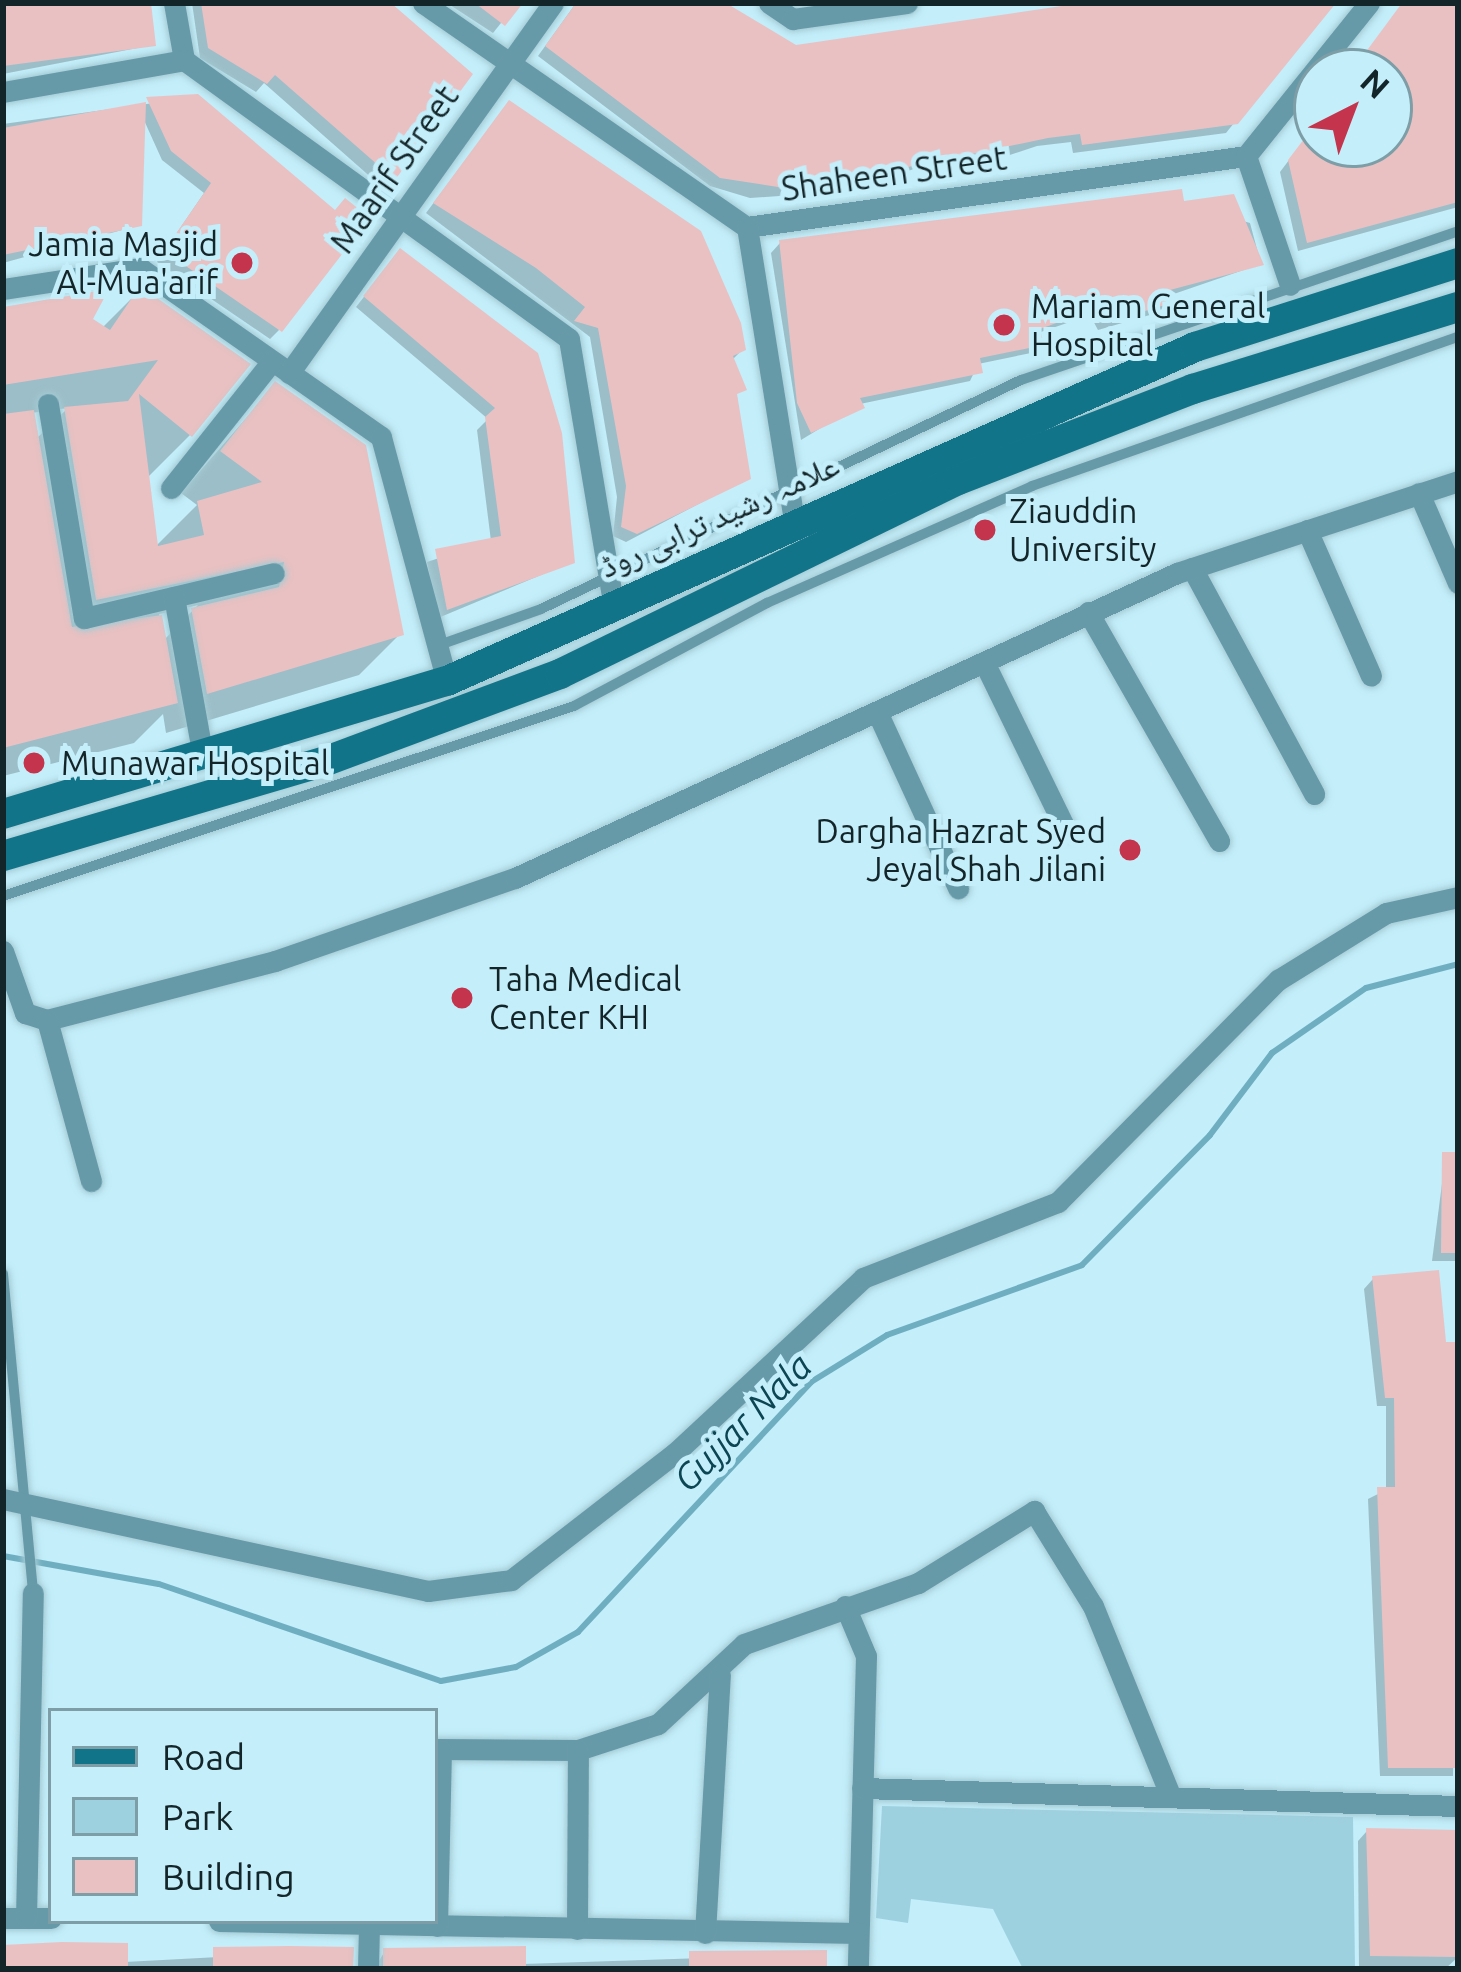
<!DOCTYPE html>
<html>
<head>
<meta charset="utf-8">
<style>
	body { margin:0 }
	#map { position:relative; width:1461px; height:1972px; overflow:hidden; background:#c3eefa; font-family:Ubuntu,"Noto Naskh Arabic",sans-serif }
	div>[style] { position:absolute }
	.green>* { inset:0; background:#9ed1e0 }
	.shadow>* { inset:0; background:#0003 }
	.stream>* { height:6px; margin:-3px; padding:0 3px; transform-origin:3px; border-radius:3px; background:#6faec0 }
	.building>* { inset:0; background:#e9c1c2 }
	.roads { filter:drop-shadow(0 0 3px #a4cad4) drop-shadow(0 0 3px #a4cad4) }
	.service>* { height:10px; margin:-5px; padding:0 5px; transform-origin:5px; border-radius:5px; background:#679aa8 }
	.minor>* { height:21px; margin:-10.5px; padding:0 10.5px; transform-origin:10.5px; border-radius:10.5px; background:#679aa8 }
	.secondary>* { height:30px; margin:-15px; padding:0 15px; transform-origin:15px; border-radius:15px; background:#127489 }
	.dots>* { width:33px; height:33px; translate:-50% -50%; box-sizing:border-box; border:6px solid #c3eefa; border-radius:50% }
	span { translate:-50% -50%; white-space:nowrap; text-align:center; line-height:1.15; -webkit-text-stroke:10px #c3eefa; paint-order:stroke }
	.street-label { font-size:33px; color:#142529 }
	.poi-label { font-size:33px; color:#142529 }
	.right { translate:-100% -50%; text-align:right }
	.left { translate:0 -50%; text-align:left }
	.water-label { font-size:36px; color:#0c4653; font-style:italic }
	.frame { position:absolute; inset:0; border:6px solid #142529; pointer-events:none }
	.legend { position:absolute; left:48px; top:1708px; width:390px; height:216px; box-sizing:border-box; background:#c3eefa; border:3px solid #7d9ea6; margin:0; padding:15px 21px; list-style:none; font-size:36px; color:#142529 }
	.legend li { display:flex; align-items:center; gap:24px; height:60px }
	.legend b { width:60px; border:3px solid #7d9ea6 }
	.north { position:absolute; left:1293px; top:48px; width:120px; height:120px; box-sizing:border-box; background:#c3eefa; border:3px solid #7d9ea6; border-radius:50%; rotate:42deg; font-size:33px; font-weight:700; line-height:48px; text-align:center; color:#142529 }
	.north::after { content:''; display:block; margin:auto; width:42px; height:54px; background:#c4344c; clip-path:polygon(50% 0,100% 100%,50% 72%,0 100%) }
</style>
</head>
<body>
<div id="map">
	<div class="green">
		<div style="clip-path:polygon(882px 1806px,1353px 1817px,1355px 1969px,1023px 1969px,993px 1909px,911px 1899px,908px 1923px,876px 1918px)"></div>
	</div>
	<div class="shadow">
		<div style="clip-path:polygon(3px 3px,148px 3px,153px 45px,3px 74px)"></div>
		<div style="clip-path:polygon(192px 3px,387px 3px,469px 74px,383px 188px,264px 83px,256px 92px,200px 58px)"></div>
		<div style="clip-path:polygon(447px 3px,517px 3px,493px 33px)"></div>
		<div style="clip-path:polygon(576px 3px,701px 3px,795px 48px,1097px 3px,1330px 3px,1226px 133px,1073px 153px,1071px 142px,1037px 146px,977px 166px,918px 167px,864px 190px,750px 198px,710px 186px,538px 56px)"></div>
		<div style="clip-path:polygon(1408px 3px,1458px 3px,1458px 207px,1298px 251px,1280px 172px,1317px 123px,1317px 144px,1389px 144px,1389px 72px,1356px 72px)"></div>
		<div style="clip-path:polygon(197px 97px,279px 330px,270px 339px,157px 262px,204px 193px,162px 160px,143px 118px,140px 225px,3px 263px,3px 124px)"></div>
		<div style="clip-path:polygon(500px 114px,743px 349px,732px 360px,748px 478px,626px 542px,613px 536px,617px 497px,590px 337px,426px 213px)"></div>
		<div style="clip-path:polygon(1181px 204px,1250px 223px,1261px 264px,1168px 296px,1160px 312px,1098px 330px,1090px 315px,1038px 333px,1031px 353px,978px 364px,970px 381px,860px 404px,801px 440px,771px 253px,780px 243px)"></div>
		<div style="clip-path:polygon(391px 262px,535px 354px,572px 562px,438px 618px,427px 562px,491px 541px,477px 430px,488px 419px,356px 307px)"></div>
		<div style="clip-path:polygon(evenodd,140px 290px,190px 435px,147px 478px,155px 547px,197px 505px,181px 493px,275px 385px,400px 634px,359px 675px,166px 733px,163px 714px,134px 743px,3px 776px,3px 310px,102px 328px,140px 290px,68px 408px,36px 439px,31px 413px,68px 408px,140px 290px,198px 605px,164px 640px,159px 614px,198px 605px)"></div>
		<div style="clip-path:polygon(1443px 1176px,1458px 1176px,1458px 1261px,1432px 1261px)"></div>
		<div style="clip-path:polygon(1373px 1279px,1444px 1345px,1458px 1345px,1453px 1776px,1380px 1776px,1368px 1499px,1386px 1490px,1386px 1406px,1377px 1406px,1364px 1289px)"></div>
		<div style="clip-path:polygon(1367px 1831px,1458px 1833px,1458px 1957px,1445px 1969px,1359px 1969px,1358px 1841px)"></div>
		<div style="clip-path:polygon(3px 1945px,125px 1946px,125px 1962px,351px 1950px,351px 1969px,3px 1969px)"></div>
		<div style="clip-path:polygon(385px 1951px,523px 1964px,824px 1954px,824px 1969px,374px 1969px)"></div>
	</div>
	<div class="stream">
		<div style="left:3px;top:1556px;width:158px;rotate:10.2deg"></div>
		<div style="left:159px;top:1584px;width:298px;rotate:19deg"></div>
		<div style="left:441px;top:1681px;width:76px;rotate:-10.6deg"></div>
		<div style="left:516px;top:1667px;width:71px;rotate:-29.4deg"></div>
		<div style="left:578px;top:1632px;width:342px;rotate:-47deg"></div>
		<div style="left:811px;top:1382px;width:89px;rotate:-31.7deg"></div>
		<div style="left:887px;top:1335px;width:207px;rotate:-19.7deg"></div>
		<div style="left:1082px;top:1265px;width:182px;rotate:-45.4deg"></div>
		<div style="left:1210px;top:1135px;width:103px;rotate:-52.9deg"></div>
		<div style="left:1272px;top:1053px;width:114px;rotate:-34.7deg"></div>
		<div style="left:1366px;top:988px;width:95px;rotate:-14.6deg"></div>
	</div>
	<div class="building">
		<div style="clip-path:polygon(3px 3px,151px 3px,156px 46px,3px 66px)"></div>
		<div style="clip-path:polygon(201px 3px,391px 3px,473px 74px,395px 180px,275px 75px,267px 84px,208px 48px)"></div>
		<div style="clip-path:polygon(475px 3px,523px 3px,505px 26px)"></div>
		<div style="clip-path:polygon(576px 3px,726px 3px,796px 45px,1075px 4px,1336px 3px,1238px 124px,1082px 145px,1080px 134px,1048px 138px,797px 190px,720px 178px,545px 46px)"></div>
		<div style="clip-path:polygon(1402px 3px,1458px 3px,1458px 202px,1307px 243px,1288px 160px,1317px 122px,1317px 144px,1389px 144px,1389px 72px,1351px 72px)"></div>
		<div style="clip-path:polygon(198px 94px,335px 210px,345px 198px,370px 218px,282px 332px,164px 251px,211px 183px,171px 151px,146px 97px)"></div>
		<div style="clip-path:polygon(509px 100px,701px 231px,741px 323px,746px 350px,733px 356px,747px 390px,737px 394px,751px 479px,637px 534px,621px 527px,626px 486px,598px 328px,574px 321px,585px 307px,536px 268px,433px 203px)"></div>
		<div style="clip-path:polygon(146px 102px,142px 226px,3px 255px,3px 128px)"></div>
		<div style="clip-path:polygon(1182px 189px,1184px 201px,1234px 194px,1264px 265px,1170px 290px,1172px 303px,1108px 322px,1100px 307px,1040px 329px,1044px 345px,980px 358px,983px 373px,860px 398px,865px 408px,811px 433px,797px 403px,779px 240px)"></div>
		<div style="clip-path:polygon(400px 248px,538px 353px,562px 433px,575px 563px,447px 610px,435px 549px,501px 536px,485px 417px,495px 408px,363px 296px)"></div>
		<div style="clip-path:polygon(140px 286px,251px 364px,192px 437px,139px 394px,158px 546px,204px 535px,197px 501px,262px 482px,220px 451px,275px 381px,366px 445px,404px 635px,207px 694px,191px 608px,279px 587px,284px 562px,96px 600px,64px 407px,128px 401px,158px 360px,3px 385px,3px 307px,109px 289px,93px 319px,110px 330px)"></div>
		<div style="clip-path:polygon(34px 410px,72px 627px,162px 615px,178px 703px,3px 748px,3px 414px)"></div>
		<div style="clip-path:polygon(1442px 1152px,1458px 1152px,1458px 1253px,1441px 1253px)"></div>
		<div style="clip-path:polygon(1439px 1270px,1446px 1342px,1458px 1342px,1458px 1768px,1388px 1768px,1377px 1487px,1395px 1487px,1394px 1398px,1385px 1398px,1372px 1276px)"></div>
		<div style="clip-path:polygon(1366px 1828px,1458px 1830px,1458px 1957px,1370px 1956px)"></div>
		<div style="clip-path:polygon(62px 1942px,128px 1943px,128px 1969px,3px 1969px,3px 1945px)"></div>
		<div style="clip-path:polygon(289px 1946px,354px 1947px,353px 1969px,213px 1969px,213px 1947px)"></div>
		<div style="clip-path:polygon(526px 1946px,526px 1969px,383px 1969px,383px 1948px)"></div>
		<div style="clip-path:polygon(827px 1950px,827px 1969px,689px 1969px,689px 1951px)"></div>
	</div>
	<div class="roads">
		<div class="service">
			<div style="left:439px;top:645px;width:108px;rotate:-19.4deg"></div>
			<div style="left:541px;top:609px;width:532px;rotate:-25.51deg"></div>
			<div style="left:1021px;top:380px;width:462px;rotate:-18.8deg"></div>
			<div style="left:3px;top:896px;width:602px;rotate:-18.4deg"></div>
			<div style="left:574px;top:706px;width:219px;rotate:-28.1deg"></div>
			<div style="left:767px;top:603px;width:290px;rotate:-23.8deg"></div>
			<div style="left:1032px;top:486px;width:451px;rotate:-19.3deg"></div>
			<div style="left:3px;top:1274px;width:320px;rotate:84.6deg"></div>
		</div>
		<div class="minor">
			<div style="left:174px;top:3px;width:58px;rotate:80deg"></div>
			<div style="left:423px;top:3px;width:394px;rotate:34.7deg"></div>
			<div style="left:747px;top:227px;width:504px;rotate:-8.1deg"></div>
			<div style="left:1246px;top:156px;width:196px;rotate:-51.2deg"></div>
			<div style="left:769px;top:3px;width:29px;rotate:34deg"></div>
			<div style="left:793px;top:19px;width:115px;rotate:-8deg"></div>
			<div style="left:3px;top:92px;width:184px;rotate:-10deg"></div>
			<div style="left:184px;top:60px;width:475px;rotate:35.9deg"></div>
			<div style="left:569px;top:339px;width:268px;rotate:80.5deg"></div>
			<div style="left:1246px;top:156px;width:136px;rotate:71.2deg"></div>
			<div style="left:747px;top:227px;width:298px;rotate:80.9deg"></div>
			<div style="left:3px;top:289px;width:139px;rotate:-8.7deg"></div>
			<div style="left:140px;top:268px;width:294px;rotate:35deg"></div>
			<div style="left:381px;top:437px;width:253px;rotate:74.9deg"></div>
			<div style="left:289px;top:373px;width:455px;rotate:-54.5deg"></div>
			<div style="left:48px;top:404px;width:217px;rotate:80.5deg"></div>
			<div style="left:84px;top:618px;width:195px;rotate:-13.3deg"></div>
			<div style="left:171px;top:488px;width:162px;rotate:-51.5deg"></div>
			<div style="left:1419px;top:493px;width:98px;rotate:66.6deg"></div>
			<div style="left:1307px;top:530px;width:159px;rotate:66.3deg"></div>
			<div style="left:1192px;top:568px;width:257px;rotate:61.6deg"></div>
			<div style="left:174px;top:597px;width:162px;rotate:79.7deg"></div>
			<div style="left:1088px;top:612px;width:264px;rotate:60.2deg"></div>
			<div style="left:984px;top:662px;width:185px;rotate:64deg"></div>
			<div style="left:878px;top:714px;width:192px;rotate:65.3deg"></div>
			<div style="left:3px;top:951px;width:66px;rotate:70.5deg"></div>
			<div style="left:25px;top:1013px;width:23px;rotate:18deg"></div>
			<div style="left:47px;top:1020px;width:236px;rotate:-14.5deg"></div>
			<div style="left:275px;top:961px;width:254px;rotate:-19.1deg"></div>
			<div style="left:515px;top:878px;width:729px;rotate:-24.74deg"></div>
			<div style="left:1177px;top:573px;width:296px;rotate:-18.1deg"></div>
			<div style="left:47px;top:1020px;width:167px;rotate:74.7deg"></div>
			<div style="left:3px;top:1499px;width:435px;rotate:12.2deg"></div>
			<div style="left:428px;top:1591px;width:84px;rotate:-7.5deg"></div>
			<div style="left:511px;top:1580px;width:207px;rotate:-37.8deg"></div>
			<div style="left:675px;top:1453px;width:257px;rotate:-42.9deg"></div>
			<div style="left:863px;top:1278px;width:209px;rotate:-21.3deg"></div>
			<div style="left:1058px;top:1202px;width:313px;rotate:-45.3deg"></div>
			<div style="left:1278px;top:980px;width:127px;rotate:-31.8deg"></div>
			<div style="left:1386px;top:913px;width:74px;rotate:-12.5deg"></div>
			<div style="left:845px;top:1606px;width:54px;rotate:67.2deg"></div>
			<div style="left:866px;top:1656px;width:313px;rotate:91.5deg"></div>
			<div style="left:435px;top:1749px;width:143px;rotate:0.4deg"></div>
			<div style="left:578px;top:1750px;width:84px;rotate:-18deg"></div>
			<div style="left:658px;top:1724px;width:117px;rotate:-42.9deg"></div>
			<div style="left:744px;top:1644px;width:184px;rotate:-19.3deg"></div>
			<div style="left:918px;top:1583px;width:137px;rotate:-31.8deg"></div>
			<div style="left:1034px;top:1511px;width:112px;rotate:58.2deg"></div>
			<div style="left:1093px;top:1606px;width:204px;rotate:67.8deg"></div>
			<div style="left:862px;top:1788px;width:596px;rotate:1.73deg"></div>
			<div style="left:3px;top:1918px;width:48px"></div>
			<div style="left:26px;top:1918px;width:325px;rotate:-88.8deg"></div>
			<div style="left:219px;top:1921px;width:639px;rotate:1.08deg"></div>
			<div style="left:437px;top:1926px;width:176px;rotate:-88.7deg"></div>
			<div style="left:577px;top:1929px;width:179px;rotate:-89.7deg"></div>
			<div style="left:705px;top:1933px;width:259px;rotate:-86.7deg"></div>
			<div style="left:368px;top:1969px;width:43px;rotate:-88.7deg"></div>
		</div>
		<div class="secondary">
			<div style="left:3px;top:814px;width:463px;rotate:-16.7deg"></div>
			<div style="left:447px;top:681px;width:819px;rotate:-24.06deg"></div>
			<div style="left:1195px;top:347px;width:276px;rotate:-17.7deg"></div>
			<div style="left:3px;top:856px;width:337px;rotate:-16.4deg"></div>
			<div style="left:326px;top:761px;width:250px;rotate:-20.4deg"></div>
			<div style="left:560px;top:674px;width:443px;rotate:-26deg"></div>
			<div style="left:958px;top:480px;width:252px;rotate:-21.2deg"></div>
			<div style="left:1193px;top:389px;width:277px;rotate:-17.2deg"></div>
		</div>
	</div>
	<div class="dots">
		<div style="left:242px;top:263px;background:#c4344c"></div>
		<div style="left:1004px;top:325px;background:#c4344c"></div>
		<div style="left:985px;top:530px;background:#c4344c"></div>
		<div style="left:34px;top:763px;background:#c4344c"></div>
		<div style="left:1130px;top:850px;background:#c4344c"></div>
		<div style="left:462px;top:998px;background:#c4344c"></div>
	</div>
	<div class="street-label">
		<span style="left:394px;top:169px;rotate:-55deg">Maarif Street</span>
		<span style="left:894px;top:173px;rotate:-8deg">Shaheen Street</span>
		<span style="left:719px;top:515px;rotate:-24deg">علامہ رشید ترابی روڈ</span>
	</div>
	<div class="poi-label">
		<span class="right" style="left:218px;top:263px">Jamia Masjid<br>Al-Mua'arif</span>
		<span class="left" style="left:1031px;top:325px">Mariam General<br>Hospital</span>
		<span class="left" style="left:1009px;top:530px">Ziauddin<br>University</span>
		<span class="left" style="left:61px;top:763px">Munawar Hospital</span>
		<span class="right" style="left:1106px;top:850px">Dargha Hazrat Syed<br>Jeyal Shah Jilani</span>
		<span class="left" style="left:489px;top:998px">Taha Medical<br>Center KHI</span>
	</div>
	<div class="water-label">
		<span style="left:742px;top:1422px;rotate:-45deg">Gujjar Nala</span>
	</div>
	<div class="frame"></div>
	<ul class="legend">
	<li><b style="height:15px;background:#127489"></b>Road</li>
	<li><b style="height:33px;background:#9ed1e0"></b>Park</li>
	<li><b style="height:33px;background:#e9c1c2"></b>Building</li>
	</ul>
	<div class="north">N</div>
</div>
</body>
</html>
